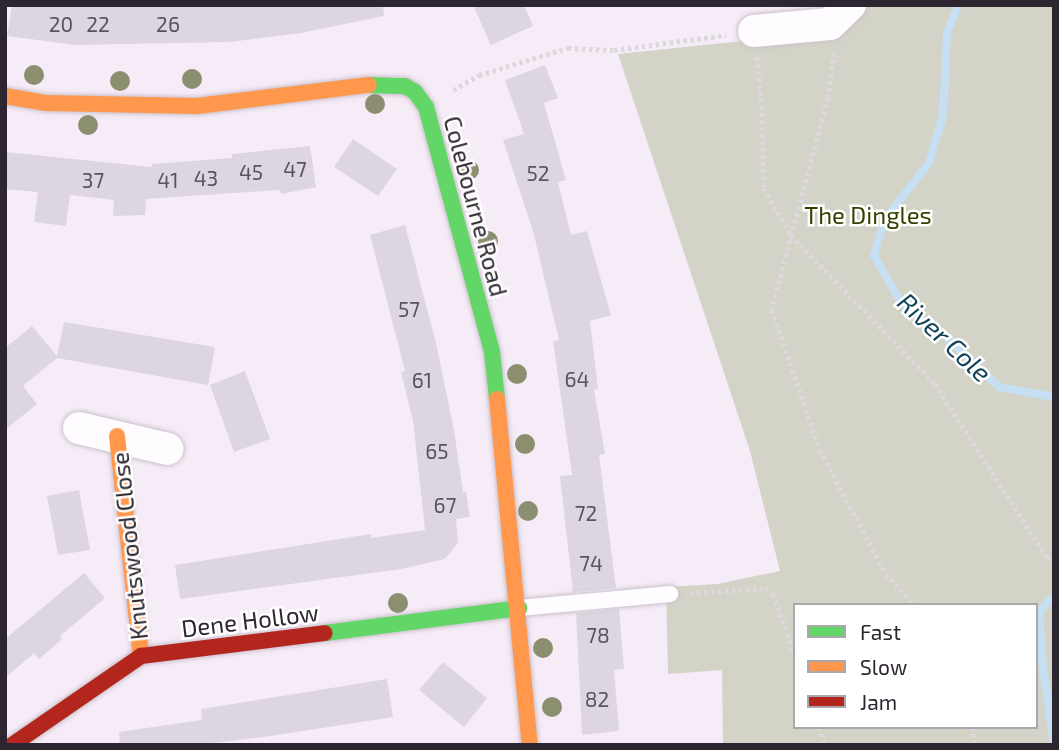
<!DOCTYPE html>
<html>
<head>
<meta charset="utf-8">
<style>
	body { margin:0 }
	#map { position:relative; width:1059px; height:750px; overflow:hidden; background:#f6ecf7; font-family:"Exo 2",sans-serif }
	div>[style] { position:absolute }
	.green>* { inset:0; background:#d3d4c7 }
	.stream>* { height:8px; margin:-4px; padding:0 4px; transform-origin:4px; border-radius:4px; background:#c6dff3 }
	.building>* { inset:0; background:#ddd6e0 }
	.path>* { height:4.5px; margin-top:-2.25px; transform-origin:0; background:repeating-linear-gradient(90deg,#dcd8dc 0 3.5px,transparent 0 7px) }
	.roads { filter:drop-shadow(0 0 2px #cbc2cc) drop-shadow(0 0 2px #cbc2cc) }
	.lane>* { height:16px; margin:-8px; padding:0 8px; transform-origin:8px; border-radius:8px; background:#fefcfe }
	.street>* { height:32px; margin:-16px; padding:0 16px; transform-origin:16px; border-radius:16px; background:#fefcfe }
	.fast>* { height:16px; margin:-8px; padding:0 8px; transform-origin:8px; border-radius:8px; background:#63d668 }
	.slow>* { height:16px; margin:-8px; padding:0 8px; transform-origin:8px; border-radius:8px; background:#ff974d }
	.jam>* { height:16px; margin:-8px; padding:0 8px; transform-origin:8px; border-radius:8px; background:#b3261e }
	.trees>* { width:20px; height:20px; margin:-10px; border-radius:50%; background:#8c8e70 }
	span { translate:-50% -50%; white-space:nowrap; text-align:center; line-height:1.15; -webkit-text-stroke:5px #fff; paint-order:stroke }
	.number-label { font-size:21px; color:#5a525c }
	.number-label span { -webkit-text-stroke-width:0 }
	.street-label { font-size:24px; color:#2d252f }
	.park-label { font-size:24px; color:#354101 }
	.water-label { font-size:26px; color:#11445c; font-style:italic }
	.frame { position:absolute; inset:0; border:7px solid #2d252f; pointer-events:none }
	.legend { position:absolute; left:793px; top:603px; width:245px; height:126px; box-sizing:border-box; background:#fff; border:2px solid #aba8ac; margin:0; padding:9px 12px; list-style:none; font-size:21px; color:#2d252f }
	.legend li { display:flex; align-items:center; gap:14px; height:35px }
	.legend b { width:35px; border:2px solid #aba8ac }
</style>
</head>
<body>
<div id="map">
	<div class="green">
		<div style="clip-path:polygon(evenodd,865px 5px,1054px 5px,1054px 745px,723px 745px,722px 670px,668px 674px,666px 587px,717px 584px,780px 571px,750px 451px,618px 54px,848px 30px,865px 5px,795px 605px,1036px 605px,1036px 727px,795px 727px,795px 605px)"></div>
	</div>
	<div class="stream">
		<div style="left:958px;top:5px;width:31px;rotate:111deg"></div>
		<div style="left:947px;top:34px;width:82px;rotate:92.8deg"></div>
		<div style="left:943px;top:116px;width:49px;rotate:106.6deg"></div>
		<div style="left:929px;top:163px;width:71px;rotate:128.2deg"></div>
		<div style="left:885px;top:219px;width:38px;rotate:107deg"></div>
		<div style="left:874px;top:255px;width:53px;rotate:60.5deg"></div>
		<div style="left:900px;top:301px;width:58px;rotate:38deg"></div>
		<div style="left:946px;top:337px;width:73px;rotate:43.3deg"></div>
		<div style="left:999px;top:387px;width:56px;rotate:10.3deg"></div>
		<div style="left:1054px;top:596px;width:22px;rotate:133deg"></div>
		<div style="left:1039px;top:612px;width:46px;rotate:86.3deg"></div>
		<div style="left:1042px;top:658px;width:87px;rotate:82.1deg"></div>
	</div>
	<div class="building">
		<div style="clip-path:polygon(12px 5px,383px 5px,384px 16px,301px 33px,229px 42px,75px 45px,7px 36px)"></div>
		<div style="clip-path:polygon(473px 5px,524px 5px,533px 26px,491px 45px)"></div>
		<div style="clip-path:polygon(545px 65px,558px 98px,544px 103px,566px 180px,558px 182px,571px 235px,587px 231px,611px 315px,590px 321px,598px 389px,594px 390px,605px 454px,599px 455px,616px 588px,573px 592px,560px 476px,572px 475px,553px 341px,559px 340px,533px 231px,503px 140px,524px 134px,505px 80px)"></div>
		<div style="clip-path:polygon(353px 139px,397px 169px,378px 196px,334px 167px)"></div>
		<div style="clip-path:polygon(310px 146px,316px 187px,281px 194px,280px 190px,146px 199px,145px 215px,113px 216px,114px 200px,70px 195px,66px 226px,34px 222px,38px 192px,5px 189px,5px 152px,152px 167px,152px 164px,232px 158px,232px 154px)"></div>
		<div style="clip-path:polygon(405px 225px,436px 343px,454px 430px,463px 492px,466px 492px,470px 517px,456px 519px,458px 543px,445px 559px,401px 569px,180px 599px,175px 565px,371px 534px,371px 538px,425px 530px,413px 421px,401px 372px,405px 371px,370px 235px)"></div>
		<div style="clip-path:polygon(64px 322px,215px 347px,208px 385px,57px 358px,23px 386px,37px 404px,5px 430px,5px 348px,32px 326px,57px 356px)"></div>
		<div style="clip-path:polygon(245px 371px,270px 439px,234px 452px,210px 385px)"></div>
		<div style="clip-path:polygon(79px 490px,90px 550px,58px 555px,47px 496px)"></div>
		<div style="clip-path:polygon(84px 573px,105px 598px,60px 636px,62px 639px,39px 659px,34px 653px,5px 678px,5px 639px)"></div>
		<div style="clip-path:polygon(619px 609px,624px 669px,614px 670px,619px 731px,582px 735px,576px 613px)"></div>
		<div style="clip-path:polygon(443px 662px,487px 698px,464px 727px,419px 690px)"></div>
		<div style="clip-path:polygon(387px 679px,393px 717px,271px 736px,195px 745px,120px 745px,119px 732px,202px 720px,201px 709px)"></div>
	</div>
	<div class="path">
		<div style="left:834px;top:53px;width:45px;rotate:97.6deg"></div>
		<div style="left:828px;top:98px;width:219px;rotate:104.8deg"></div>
		<div style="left:772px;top:310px;width:148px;rotate:71.1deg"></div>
		<div style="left:820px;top:450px;width:140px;rotate:62deg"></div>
		<div style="left:886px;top:574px;width:42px;rotate:46.9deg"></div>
		<div style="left:757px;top:57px;width:49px;rotate:84.2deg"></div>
		<div style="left:762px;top:106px;width:82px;rotate:88.6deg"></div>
		<div style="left:764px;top:188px;width:54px;rotate:60.1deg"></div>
		<div style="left:791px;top:235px;width:207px;rotate:46deg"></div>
		<div style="left:935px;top:384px;width:206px;rotate:57.1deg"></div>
		<div style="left:1047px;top:557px;width:8px;rotate:30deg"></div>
		<div style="left:453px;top:90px;width:30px;rotate:-30deg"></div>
		<div style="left:479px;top:75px;width:93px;rotate:-16.9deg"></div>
		<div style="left:568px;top:48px;width:46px;rotate:2.5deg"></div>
		<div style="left:614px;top:50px;width:113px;rotate:-7.6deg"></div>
		<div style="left:690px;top:593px;width:75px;rotate:-3.8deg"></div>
		<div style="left:765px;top:588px;width:10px;rotate:37deg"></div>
		<div style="left:773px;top:594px;width:65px;rotate:70.2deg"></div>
		<div style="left:819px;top:727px;width:19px;rotate:72deg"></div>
		<div style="left:973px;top:727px;width:18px;rotate:84deg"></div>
	</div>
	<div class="roads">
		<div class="lane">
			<div style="left:519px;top:608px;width:152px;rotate:-5.3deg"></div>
		</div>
		<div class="street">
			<div style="left:754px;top:31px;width:76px;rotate:-5.3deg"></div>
			<div style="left:830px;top:24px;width:28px;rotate:-44deg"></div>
			<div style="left:79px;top:428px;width:91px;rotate:13.3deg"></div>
		</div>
		<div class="fast">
			<div style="left:369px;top:85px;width:36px;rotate:2deg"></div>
			<div style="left:405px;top:86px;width:12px;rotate:31deg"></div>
			<div style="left:415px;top:92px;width:19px;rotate:54deg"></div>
			<div style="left:426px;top:107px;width:254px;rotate:74.9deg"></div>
			<div style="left:492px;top:352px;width:47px;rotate:83.9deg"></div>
			<div style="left:325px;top:633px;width:196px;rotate:-7.3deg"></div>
		</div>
		<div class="slow">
			<div style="left:5px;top:96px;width:42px;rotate:9.7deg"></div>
			<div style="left:46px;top:103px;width:151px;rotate:1.1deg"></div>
			<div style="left:197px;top:106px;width:173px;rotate:-7deg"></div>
			<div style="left:497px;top:399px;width:348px;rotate:84.6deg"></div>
			<div style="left:117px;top:436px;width:221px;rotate:83.8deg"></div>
		</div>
		<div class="jam">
			<div style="left:12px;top:745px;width:157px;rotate:-34.6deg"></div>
			<div style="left:141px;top:656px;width:185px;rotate:-7.1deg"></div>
		</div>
	</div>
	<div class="trees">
		<div style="left:34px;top:75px"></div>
		<div style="left:192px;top:79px"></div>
		<div style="left:120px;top:81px"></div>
		<div style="left:375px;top:104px"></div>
		<div style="left:88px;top:125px"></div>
		<div style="left:469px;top:170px"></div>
		<div style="left:488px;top:241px"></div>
		<div style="left:517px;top:374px"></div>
		<div style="left:525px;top:444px"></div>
		<div style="left:528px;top:511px"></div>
		<div style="left:398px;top:603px"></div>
		<div style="left:543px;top:648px"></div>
		<div style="left:552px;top:707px"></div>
	</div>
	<div class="number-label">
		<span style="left:61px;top:24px">20</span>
		<span style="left:98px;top:24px">22</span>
		<span style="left:168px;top:24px">26</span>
		<span style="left:295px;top:169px">47</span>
		<span style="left:251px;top:172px">45</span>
		<span style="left:538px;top:173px">52</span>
		<span style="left:206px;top:178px">43</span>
		<span style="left:93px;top:180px">37</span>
		<span style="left:168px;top:180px">41</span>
		<span style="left:409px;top:309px">57</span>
		<span style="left:577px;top:379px">64</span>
		<span style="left:422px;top:380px">61</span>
		<span style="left:437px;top:451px">65</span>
		<span style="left:445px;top:505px">67</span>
		<span style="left:586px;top:513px">72</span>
		<span style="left:591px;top:563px">74</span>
		<span style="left:598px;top:635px">78</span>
		<span style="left:597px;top:699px">82</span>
	</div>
	<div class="street-label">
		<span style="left:476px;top:206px;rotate:75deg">Colebourne Road</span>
		<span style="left:129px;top:546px;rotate:-96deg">Knutswood Close</span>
		<span style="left:250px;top:620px;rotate:-7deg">Dene Hollow</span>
	</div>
	<div class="park-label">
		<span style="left:868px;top:215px">The Dingles</span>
	</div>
	<div class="water-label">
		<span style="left:945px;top:337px;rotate:43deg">River Cole</span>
	</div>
	<div class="frame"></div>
	<ul class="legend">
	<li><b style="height:9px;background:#63d668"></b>Fast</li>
	<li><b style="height:9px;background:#ff974d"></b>Slow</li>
	<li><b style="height:9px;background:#b3261e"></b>Jam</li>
	</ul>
</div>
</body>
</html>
